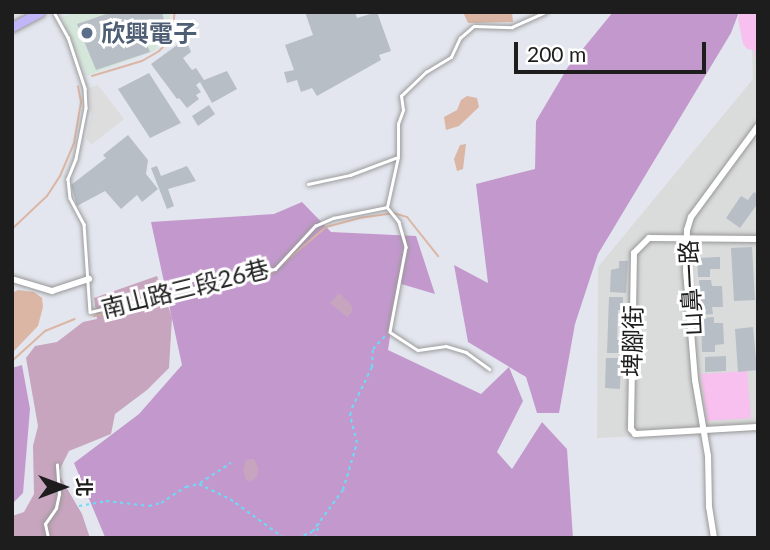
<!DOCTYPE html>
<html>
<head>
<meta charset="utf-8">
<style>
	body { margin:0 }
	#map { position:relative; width:770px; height:550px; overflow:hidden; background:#e3e6ee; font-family:Lato,"Noto Sans TC",sans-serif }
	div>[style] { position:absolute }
	.residential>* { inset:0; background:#dadbdb }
	.industrial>* { inset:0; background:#d5e7db }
	.forest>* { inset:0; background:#c399cd }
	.cemetery>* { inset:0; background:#c7a5be }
	.park>* { inset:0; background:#f8c0ee }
	.parking>* { inset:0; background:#ddd }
	.water>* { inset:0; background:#dcb6a4 }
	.stream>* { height:2px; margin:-1px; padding:0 1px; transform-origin:1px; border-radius:1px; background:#dcb6a4 }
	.building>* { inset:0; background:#b7bec6 }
	.path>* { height:2px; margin-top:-1px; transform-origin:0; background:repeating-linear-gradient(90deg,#6bdbf7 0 3.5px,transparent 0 7px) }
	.roads { filter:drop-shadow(0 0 2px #979797) drop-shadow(0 0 2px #979797) }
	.lane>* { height:2.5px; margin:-1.25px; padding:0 1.25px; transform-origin:1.25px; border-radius:1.25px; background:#fff }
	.street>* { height:6px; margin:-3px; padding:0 3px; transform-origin:3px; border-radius:3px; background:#fff }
	.secondary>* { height:9px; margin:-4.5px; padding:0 4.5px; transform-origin:4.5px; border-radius:4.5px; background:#c1b7f8 }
	.dots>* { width:19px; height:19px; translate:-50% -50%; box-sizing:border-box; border:4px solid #fff; border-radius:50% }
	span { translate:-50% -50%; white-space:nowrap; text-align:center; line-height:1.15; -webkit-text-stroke:6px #fff; paint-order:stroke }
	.service-label { font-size:24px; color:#4e5e75; font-weight:700 }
	.left { translate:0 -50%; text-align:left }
	.street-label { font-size:24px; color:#1d1d1d }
	.frame { position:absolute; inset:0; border:14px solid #1d1d1d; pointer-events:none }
	.north { position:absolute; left:28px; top:452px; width:70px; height:70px; -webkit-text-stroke:5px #fff; paint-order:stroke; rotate:90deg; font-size:19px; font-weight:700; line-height:28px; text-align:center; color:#1d1d1d }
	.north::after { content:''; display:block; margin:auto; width:24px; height:32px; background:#1d1d1d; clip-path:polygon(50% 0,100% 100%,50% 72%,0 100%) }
	.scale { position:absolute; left:514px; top:42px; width:192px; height:32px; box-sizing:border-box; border:4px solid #1d1d1d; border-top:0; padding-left:9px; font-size:21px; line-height:24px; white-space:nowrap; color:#1d1d1d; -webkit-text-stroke:5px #fff; paint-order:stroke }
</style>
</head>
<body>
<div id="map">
	<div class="residential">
		<div style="clip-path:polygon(751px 12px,758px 12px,758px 431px,597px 438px,598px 267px,753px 79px)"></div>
	</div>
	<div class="industrial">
		<div style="clip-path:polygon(75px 12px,170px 12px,170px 31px,154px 51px,86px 76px,62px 17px)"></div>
	</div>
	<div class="forest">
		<div style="clip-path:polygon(613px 12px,739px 12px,731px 33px,598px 254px,575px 324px,559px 413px,537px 413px,526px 377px,468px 342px,454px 265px,488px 283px,476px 184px,535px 169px,536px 121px,568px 67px)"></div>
		<div style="clip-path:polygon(302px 202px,331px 232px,416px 236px,435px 294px,398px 283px,388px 350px,481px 394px,509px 367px,523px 401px,497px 452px,512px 469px,542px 422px,567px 449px,573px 538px,105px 537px,74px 463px,139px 414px,182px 365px,151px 222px,274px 214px)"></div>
		<div style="clip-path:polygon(22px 365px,30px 409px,23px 493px,12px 504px,12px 368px)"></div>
	</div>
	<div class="cemetery">
		<div style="clip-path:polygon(157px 276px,172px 317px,169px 368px,147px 390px,115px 414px,111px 434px,69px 451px,58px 473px,82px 514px,90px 538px,12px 538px,12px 516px,24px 512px,34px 494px,33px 446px,38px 426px,26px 358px,35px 346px,57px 342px,83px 322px,97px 319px,94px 298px)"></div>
		<div style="clip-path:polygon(339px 293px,352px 306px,352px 312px,347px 317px,330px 303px)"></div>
		<div style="clip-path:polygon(254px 459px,258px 468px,257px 477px,251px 481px,246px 480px,243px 470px,246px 460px)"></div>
	</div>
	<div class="park">
		<div style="clip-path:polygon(740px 12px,758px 12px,758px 71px,754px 50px,747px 49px,743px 44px,738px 19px)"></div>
		<div style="clip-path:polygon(747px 371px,751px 418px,707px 421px,701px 374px)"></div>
	</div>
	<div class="parking">
		<div style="clip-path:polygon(98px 85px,124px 119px,91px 145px,86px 138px,91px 115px,89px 88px)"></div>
	</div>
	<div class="water">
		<div style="clip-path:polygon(463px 12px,512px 12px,513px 22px,468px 23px)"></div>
		<div style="clip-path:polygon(467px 96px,477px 98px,479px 107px,459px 126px,446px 130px,444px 117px,457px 110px,461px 100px)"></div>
		<div style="clip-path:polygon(466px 144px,463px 169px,457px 171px,454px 159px,460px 145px)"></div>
		<div style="clip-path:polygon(18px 290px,34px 292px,42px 298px,43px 307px,38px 326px,13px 352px,12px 293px)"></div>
	</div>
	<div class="stream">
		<div style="left:92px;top:76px;width:52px;rotate:-16.7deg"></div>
		<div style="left:142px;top:61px;width:20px;rotate:-30deg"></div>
		<div style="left:159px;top:51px;width:17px;rotate:-45deg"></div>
		<div style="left:171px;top:39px;width:27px;rotate:-82deg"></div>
		<div style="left:12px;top:229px;width:48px;rotate:-43.3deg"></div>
		<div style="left:47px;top:196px;width:24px;rotate:-57deg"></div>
		<div style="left:60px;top:176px;width:36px;rotate:-67deg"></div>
		<div style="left:74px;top:143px;width:42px;rotate:-80.3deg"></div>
		<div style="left:81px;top:102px;width:16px;rotate:-101deg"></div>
		<div style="left:94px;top:316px;width:180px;rotate:-13.2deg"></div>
		<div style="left:269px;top:275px;width:75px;rotate:-40.1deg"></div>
		<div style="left:326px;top:227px;width:34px;rotate:-15deg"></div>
		<div style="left:359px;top:218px;width:34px;rotate:-8deg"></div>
		<div style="left:393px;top:213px;width:15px;rotate:16deg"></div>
		<div style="left:407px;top:217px;width:50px;rotate:51.5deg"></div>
		<div style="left:12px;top:361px;width:45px;rotate:-42.3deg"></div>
		<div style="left:45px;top:331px;width:32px;rotate:-22deg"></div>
	</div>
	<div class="building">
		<div style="clip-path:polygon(112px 12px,162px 12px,165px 24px,161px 25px,161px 37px,146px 42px,150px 52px,96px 70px,77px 24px)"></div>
		<div style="clip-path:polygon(305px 12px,355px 12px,357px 18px,377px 12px,391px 51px,379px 55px,381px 60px,317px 96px,312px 88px,301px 92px,297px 80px,287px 83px,284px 72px,294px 70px,285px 45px,313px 35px)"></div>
		<div style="clip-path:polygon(184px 34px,191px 52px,183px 58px,192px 70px,196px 68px,204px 80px,227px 71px,237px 89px,212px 103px,200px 82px,196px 85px,201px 92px,196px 95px,199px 99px,187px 108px,179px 98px,177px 99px,151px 64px,180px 43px,179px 38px)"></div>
		<div style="clip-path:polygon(149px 73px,181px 123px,150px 138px,118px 89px)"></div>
		<div style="clip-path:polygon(209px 105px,215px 114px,198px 126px,192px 116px)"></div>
		<div style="clip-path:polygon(128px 135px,148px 160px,146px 174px,158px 189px,142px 202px,137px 195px,121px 209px,105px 191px,77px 206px,71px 185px,106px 158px,103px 155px)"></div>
		<div style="clip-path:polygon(157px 166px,161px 176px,187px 166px,196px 181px,168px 189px,174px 206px,167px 209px,151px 168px)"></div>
		<div style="clip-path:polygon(754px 192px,758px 195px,758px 203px,740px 228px,726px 218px,741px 196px,748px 200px)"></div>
		<div style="clip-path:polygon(752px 247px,755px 300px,734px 301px,731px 248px)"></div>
		<div style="clip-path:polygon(720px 257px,720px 269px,710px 269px,710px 277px,698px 277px,697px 258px)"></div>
		<div style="clip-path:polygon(619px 261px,628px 261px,626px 293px,610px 292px,611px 270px,619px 268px)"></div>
		<div style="clip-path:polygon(699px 280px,711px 280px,712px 286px,722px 286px,723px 307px,712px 307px,713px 314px,701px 315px)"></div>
		<div style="clip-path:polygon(609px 297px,623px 297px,623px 310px,618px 310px,617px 340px,622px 340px,622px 353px,607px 353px)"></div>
		<div style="clip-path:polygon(714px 317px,714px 323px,723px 323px,724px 344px,715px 345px,715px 352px,702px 352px,701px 318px)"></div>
		<div style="clip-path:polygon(753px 327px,757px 370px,738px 372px,735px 329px)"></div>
		<div style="clip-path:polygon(726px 356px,726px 371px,705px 372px,705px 357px)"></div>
		<div style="clip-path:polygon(606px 358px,621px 358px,620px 389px,605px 388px)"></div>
	</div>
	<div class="path">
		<div style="left:200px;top:483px;width:37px;rotate:-33deg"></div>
		<div style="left:79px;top:506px;width:27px;rotate:-10deg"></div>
		<div style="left:106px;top:501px;width:43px;rotate:6.6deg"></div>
		<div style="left:149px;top:506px;width:12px;rotate:-14deg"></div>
		<div style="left:161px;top:503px;width:30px;rotate:-33deg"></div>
		<div style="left:186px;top:487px;width:13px;rotate:-13deg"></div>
		<div style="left:199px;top:484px;width:34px;rotate:26deg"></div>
		<div style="left:230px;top:499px;width:67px;rotate:35.8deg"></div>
		<div style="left:297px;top:538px;width:16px;rotate:-22deg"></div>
		<div style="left:312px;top:532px;width:52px;rotate:-53.6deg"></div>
		<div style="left:343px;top:490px;width:49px;rotate:-73.4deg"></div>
		<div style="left:357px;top:443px;width:29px;rotate:-104deg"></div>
		<div style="left:350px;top:415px;width:7px;rotate:-74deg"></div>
		<div style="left:352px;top:408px;width:46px;rotate:-64deg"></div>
		<div style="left:372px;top:367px;width:18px;rotate:-87deg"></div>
		<div style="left:373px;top:349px;width:19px;rotate:-47deg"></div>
		<div style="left:315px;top:538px;width:15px;rotate:-74deg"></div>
	</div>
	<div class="roads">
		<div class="lane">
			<div style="left:54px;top:12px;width:29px;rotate:61deg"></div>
			<div style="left:68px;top:37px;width:54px;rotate:71.6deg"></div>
			<div style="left:85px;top:88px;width:20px;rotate:87deg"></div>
			<div style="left:86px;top:108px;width:52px;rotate:101.1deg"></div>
			<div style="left:76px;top:159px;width:22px;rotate:112deg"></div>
			<div style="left:68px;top:179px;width:19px;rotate:84deg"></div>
			<div style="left:70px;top:198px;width:30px;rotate:62deg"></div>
			<div style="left:84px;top:224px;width:88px;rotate:86.1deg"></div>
			<div style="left:90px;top:312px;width:190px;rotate:-13.1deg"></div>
			<div style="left:275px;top:269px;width:59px;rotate:-47.1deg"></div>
			<div style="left:315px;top:226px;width:20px;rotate:-24deg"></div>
			<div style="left:333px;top:218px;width:55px;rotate:-11.5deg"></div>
			<div style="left:387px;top:207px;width:51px;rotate:-77.6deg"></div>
			<div style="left:398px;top:157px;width:33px;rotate:-90deg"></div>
			<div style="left:398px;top:124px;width:15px;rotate:-70deg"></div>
			<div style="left:403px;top:110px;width:14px;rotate:-98deg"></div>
			<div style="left:401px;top:96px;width:35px;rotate:-44deg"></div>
			<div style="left:426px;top:72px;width:29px;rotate:-31deg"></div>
			<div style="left:451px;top:57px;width:21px;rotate:-65deg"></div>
			<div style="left:460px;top:38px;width:18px;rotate:-41deg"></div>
			<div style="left:474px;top:26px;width:38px;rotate:2deg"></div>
			<div style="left:512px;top:27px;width:37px;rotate:-24deg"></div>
			<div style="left:308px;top:184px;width:43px;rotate:-12.1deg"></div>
			<div style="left:350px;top:175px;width:51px;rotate:-20.6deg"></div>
			<div style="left:387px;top:207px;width:19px;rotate:51deg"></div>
			<div style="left:399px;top:222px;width:26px;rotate:74deg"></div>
			<div style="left:406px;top:247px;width:86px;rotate:100.7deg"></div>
			<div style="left:390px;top:332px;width:33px;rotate:33deg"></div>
			<div style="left:418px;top:350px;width:28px;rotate:-8deg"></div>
			<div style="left:446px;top:346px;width:21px;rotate:17deg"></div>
			<div style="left:466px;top:352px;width:29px;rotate:36deg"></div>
			<div style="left:48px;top:538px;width:14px;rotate:-102deg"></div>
			<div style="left:45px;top:524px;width:19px;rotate:-55deg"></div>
			<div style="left:56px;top:508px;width:14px;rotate:-78deg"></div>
			<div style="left:59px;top:494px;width:29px;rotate:-94deg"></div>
		</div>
		<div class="street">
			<div style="left:758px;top:239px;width:109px;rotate:-179.5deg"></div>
			<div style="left:649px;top:238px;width:21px;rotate:135deg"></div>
			<div style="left:634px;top:253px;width:176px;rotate:91deg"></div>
			<div style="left:631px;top:429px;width:6px;rotate:51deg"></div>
			<div style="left:635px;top:434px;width:123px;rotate:-3.3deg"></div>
			<div style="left:12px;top:279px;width:42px;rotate:16.7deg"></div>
			<div style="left:52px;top:291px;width:39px;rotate:-18deg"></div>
			<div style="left:714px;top:538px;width:31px;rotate:-99deg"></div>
			<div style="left:709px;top:507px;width:51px;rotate:-91.1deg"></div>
			<div style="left:708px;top:456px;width:77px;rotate:-99.7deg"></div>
			<div style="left:695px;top:380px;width:109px;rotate:-94.7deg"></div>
			<div style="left:686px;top:271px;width:41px;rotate:-88.6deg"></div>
			<div style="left:687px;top:230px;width:14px;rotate:-73deg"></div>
			<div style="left:691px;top:217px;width:113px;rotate:-53.6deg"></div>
		</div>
		<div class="secondary">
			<div style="left:12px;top:27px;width:32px;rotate:-28deg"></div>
		</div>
	</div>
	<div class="dots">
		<div style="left:87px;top:33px;background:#5c6f8a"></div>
	</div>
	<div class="service-label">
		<span class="left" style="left:101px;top:33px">欣興電子</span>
	</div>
	<div class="street-label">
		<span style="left:185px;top:288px;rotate:-14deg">南山路三段26巷</span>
		<span style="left:690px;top:288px;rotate:-93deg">山鼻一路</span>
		<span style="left:632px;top:341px;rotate:-89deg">埤腳街</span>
	</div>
	<div class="frame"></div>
	<div class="north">北</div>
	<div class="scale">200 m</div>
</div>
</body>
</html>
